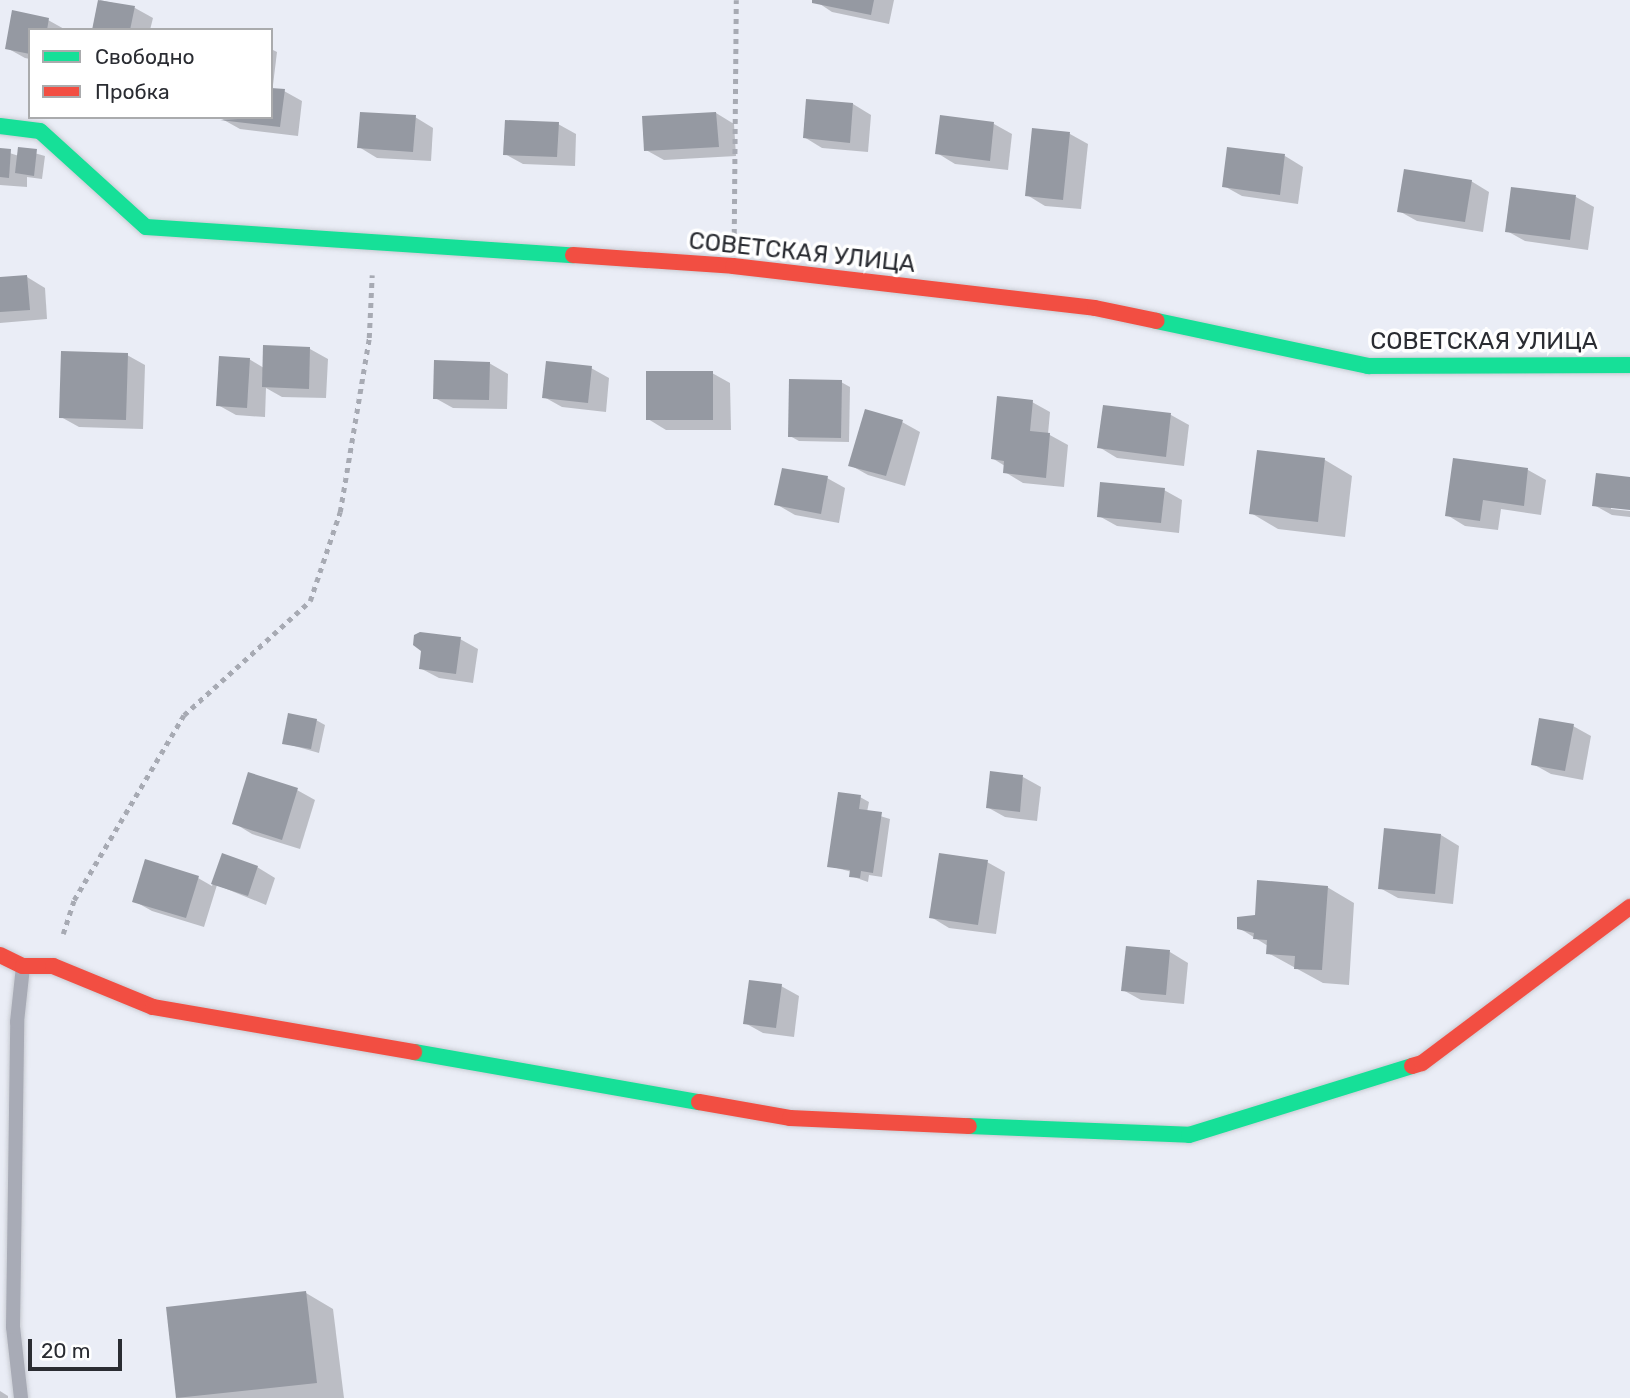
<!DOCTYPE html>
<html>
<head>
<meta charset="utf-8">
<style>
	body { margin:0 }
	#map { position:relative; width:1630px; height:1398px; overflow:hidden; background:#eaedf6; font-family:Rubik,sans-serif }
	div>[style] { position:absolute }
	.shadow>* { inset:0; background:#0003 }
	.building>* { inset:0; background:#9599a2 }
	.path>* { height:4.5px; margin-top:-2.25px; transform-origin:0; background:repeating-linear-gradient(90deg,#a7aab3 0 5px,transparent 0 10px) }
	.roads { filter:drop-shadow(0 0 2px #c8cbd2) drop-shadow(0 0 2px #c8cbd2) }
	.lane>* { height:14px; margin:-7px; padding:0 7px; transform-origin:7px; border-radius:7px; background:#a8abb6 }
	.fast>* { height:16px; margin:-8px; padding:0 8px; transform-origin:8px; border-radius:8px; background:#16e098 }
	.jam>* { height:16px; margin:-8px; padding:0 8px; transform-origin:8px; border-radius:8px; background:#f24e42 }
	span { translate:-50% -50%; white-space:nowrap; text-align:center; line-height:1.15; -webkit-text-stroke:7px #fff; paint-order:stroke }
	.street-label { font-size:24px; color:#2a2c32 }
	.legend { position:absolute; left:28px; top:28px; width:245px; height:91px; box-sizing:border-box; background:#fff; border:2px solid #aaabad; margin:0; padding:9px 12px; list-style:none; font-size:21px; color:#2a2c32 }
	.legend li { display:flex; align-items:center; gap:14px; height:35px }
	.legend b { width:35px; border:2px solid #aaabad }
	.scale { position:absolute; left:28px; top:1339px; width:94px; height:32px; box-sizing:border-box; border:4px solid #2a2c32; border-top:0; padding-left:9px; font-size:21px; line-height:24px; white-space:nowrap; color:#2a2c32; -webkit-text-stroke:5px #fff; paint-order:stroke }
</style>
</head>
<body>
<div id="map">
	<div class="shadow">
		<div style="clip-path:polygon(100px 0,135px 8px,153px 18px,150px 30px,94px 30px)"></div>
		<div style="clip-path:polygon(814px 0,894px 0,889px 24px,832px 12px)"></div>
		<div style="clip-path:polygon(14px 12px,48px 20px,66px 30px,30px 30px,30px 59px,25px 58px,7px 48px)"></div>
		<div style="clip-path:polygon(271px 49px,277px 52px,273px 85px,271px 85px)"></div>
		<div style="clip-path:polygon(284px 91px,302px 101px,298px 136px,240px 129px,222px 119px,271px 117px)"></div>
		<div style="clip-path:polygon(807px 101px,853px 104px,871px 115px,868px 152px,822px 148px,804px 137px)"></div>
		<div style="clip-path:polygon(716px 113px,734px 124px,736px 156px,664px 160px,646px 150px)"></div>
		<div style="clip-path:polygon(415px 117px,433px 128px,431px 161px,377px 158px,359px 147px)"></div>
		<div style="clip-path:polygon(558px 124px,576px 134px,575px 166px,523px 164px,505px 154px)"></div>
		<div style="clip-path:polygon(994px 124px,1012px 134px,1008px 170px,955px 164px,937px 153px)"></div>
		<div style="clip-path:polygon(1034px 130px,1070px 134px,1088px 144px,1081px 209px,1045px 206px,1027px 195px)"></div>
		<div style="clip-path:polygon(20px 149px,45px 156px,42px 179px,27px 177px,27px 187px,0 185px,0 150px,19px 156px)"></div>
		<div style="clip-path:polygon(1285px 156px,1303px 167px,1298px 204px,1242px 196px,1224px 186px)"></div>
		<div style="clip-path:polygon(1471px 181px,1489px 192px,1483px 232px,1417px 221px,1399px 211px)"></div>
		<div style="clip-path:polygon(1513px 189px,1576px 197px,1594px 207px,1588px 250px,1525px 241px,1507px 231px)"></div>
		<div style="clip-path:polygon(27px 277px,45px 288px,47px 319px,0 323px,0 279px)"></div>
		<div style="clip-path:polygon(310px 349px,328px 359px,326px 398px,282px 397px,266px 388px,265px 417px,236px 415px,218px 405px,249px 359px,264px 368px)"></div>
		<div style="clip-path:polygon(127px 355px,145px 365px,143px 429px,79px 427px,61px 417px)"></div>
		<div style="clip-path:polygon(489px 363px,508px 374px,507px 409px,453px 408px,435px 398px)"></div>
		<div style="clip-path:polygon(591px 368px,609px 378px,606px 412px,562px 407px,544px 397px)"></div>
		<div style="clip-path:polygon(712px 373px,730px 383px,731px 430px,666px 430px,648px 419px)"></div>
		<div style="clip-path:polygon(841px 382px,850px 387px,849px 442px,799px 441px,790px 436px)"></div>
		<div style="clip-path:polygon(1032px 402px,1050px 412px,1048px 434px,1068px 445px,1064px 487px,1023px 483px,1005px 472px,1005px 466px,992px 458px)"></div>
		<div style="clip-path:polygon(1104px 407px,1171px 415px,1189px 425px,1184px 466px,1117px 458px,1099px 447px)"></div>
		<div style="clip-path:polygon(902px 422px,920px 432px,905px 486px,868px 475px,850px 465px)"></div>
		<div style="clip-path:polygon(1258px 452px,1325px 460px,1352px 476px,1345px 537px,1278px 529px,1251px 513px)"></div>
		<div style="clip-path:polygon(1455px 460px,1528px 470px,1546px 480px,1541px 515px,1501px 509px,1498px 530px,1465px 526px,1447px 515px)"></div>
		<div style="clip-path:polygon(827px 478px,845px 488px,839px 523px,795px 515px,776px 504px)"></div>
		<div style="clip-path:polygon(1630px 479px,1630px 508px,1611px 506px,1611px 509px,1630px 511px,1630px 517px,1612px 515px,1594px 505px)"></div>
		<div style="clip-path:polygon(1164px 490px,1182px 500px,1179px 533px,1117px 526px,1099px 516px)"></div>
		<div style="clip-path:polygon(460px 639px,478px 649px,473px 683px,439px 678px,420px 668px)"></div>
		<div style="clip-path:polygon(316px 720px,325px 725px,319px 753px,284px 743px)"></div>
		<div style="clip-path:polygon(1573px 726px,1591px 736px,1583px 780px,1551px 774px,1533px 764px)"></div>
		<div style="clip-path:polygon(1023px 777px,1041px 787px,1037px 821px,1005px 817px,987px 807px)"></div>
		<div style="clip-path:polygon(297px 790px,315px 800px,300px 849px,252px 834px,234px 823px)"></div>
		<div style="clip-path:polygon(860px 797px,869px 802px,867px 812px,890px 819px,882px 877px,869px 875px,868px 882px,851px 876px,852px 872px,829px 866px)"></div>
		<div style="clip-path:polygon(1441px 835px,1459px 846px,1453px 904px,1398px 898px,1380px 888px)"></div>
		<div style="clip-path:polygon(223px 856px,257px 867px,275px 878px,266px 905px,217px 885px,204px 927px,152px 911px,134px 901px,198px 878px,212px 886px)"></div>
		<div style="clip-path:polygon(987px 862px,1005px 872px,996px 934px,949px 928px,931px 917px)"></div>
		<div style="clip-path:polygon(1327px 887px,1354px 903px,1349px 985px,1323px 983px,1268px 953px,1268px 946px,1239px 928px,1257px 917px)"></div>
		<div style="clip-path:polygon(1170px 952px,1188px 963px,1184px 1004px,1141px 1000px,1123px 990px)"></div>
		<div style="clip-path:polygon(781px 986px,799px 996px,794px 1037px,763px 1033px,745px 1023px)"></div>
		<div style="clip-path:polygon(306px 1293px,333px 1309px,344px 1398px,178px 1398px,168px 1309px)"></div>
		<div style="clip-path:polygon(0 1391px,8px 1396px,8px 1398px,0 1398px)"></div>
	</div>
	<div class="building">
		<div style="clip-path:polygon(98px 0,135px 6px,130px 30px,92px 30px)"></div>
		<div style="clip-path:polygon(812px 0,874px 0,871px 15px,812px 3px)"></div>
		<div style="clip-path:polygon(12px 10px,49px 18px,47px 30px,30px 30px,30px 54px,5px 49px)"></div>
		<div style="clip-path:polygon(271px 88px,285px 89px,280px 127px,220px 120px,271px 117px)"></div>
		<div style="clip-path:polygon(806px 99px,853px 103px,850px 143px,803px 138px)"></div>
		<div style="clip-path:polygon(360px 112px,416px 115px,413px 152px,357px 148px)"></div>
		<div style="clip-path:polygon(716px 112px,719px 147px,644px 151px,642px 116px)"></div>
		<div style="clip-path:polygon(940px 115px,994px 122px,990px 161px,935px 154px)"></div>
		<div style="clip-path:polygon(505px 120px,559px 122px,557px 157px,503px 155px)"></div>
		<div style="clip-path:polygon(1032px 128px,1070px 132px,1063px 200px,1025px 196px)"></div>
		<div style="clip-path:polygon(18px 147px,37px 149px,34px 176px,15px 173px)"></div>
		<div style="clip-path:polygon(1227px 147px,1285px 154px,1280px 195px,1222px 187px)"></div>
		<div style="clip-path:polygon(0 148px,11px 149px,9px 178px,0 177px)"></div>
		<div style="clip-path:polygon(1404px 169px,1472px 180px,1465px 222px,1397px 212px)"></div>
		<div style="clip-path:polygon(1511px 187px,1576px 195px,1570px 240px,1505px 232px)"></div>
		<div style="clip-path:polygon(27px 275px,30px 310px,0 312px,0 277px)"></div>
		<div style="clip-path:polygon(263px 345px,310px 347px,309px 389px,262px 387px)"></div>
		<div style="clip-path:polygon(61px 351px,128px 353px,126px 420px,59px 418px)"></div>
		<div style="clip-path:polygon(219px 356px,250px 358px,247px 408px,216px 406px)"></div>
		<div style="clip-path:polygon(434px 360px,490px 362px,489px 400px,433px 399px)"></div>
		<div style="clip-path:polygon(546px 361px,592px 366px,588px 403px,542px 398px)"></div>
		<div style="clip-path:polygon(646px 371px,713px 371px,713px 420px,646px 420px)"></div>
		<div style="clip-path:polygon(789px 379px,842px 380px,841px 438px,788px 437px)"></div>
		<div style="clip-path:polygon(997px 396px,1033px 400px,1030px 431px,1050px 433px,1046px 478px,1003px 473px,1004px 461px,991px 459px)"></div>
		<div style="clip-path:polygon(1103px 405px,1171px 413px,1166px 457px,1097px 448px)"></div>
		<div style="clip-path:polygon(865px 409px,903px 420px,886px 476px,848px 466px)"></div>
		<div style="clip-path:polygon(1257px 450px,1325px 458px,1318px 522px,1249px 514px)"></div>
		<div style="clip-path:polygon(1453px 458px,1528px 468px,1524px 506px,1483px 500px,1480px 521px,1445px 516px)"></div>
		<div style="clip-path:polygon(782px 468px,828px 476px,821px 514px,774px 505px)"></div>
		<div style="clip-path:polygon(1596px 473px,1630px 477px,1630px 510px,1592px 506px)"></div>
		<div style="clip-path:polygon(1100px 482px,1165px 488px,1161px 523px,1097px 517px)"></div>
		<div style="clip-path:polygon(420px 632px,461px 637px,456px 674px,419px 669px,421px 651px,413px 645px,414px 635px)"></div>
		<div style="clip-path:polygon(288px 713px,317px 719px,311px 749px,282px 744px)"></div>
		<div style="clip-path:polygon(1539px 718px,1574px 724px,1565px 771px,1531px 765px)"></div>
		<div style="clip-path:polygon(990px 771px,1023px 775px,1020px 812px,986px 808px)"></div>
		<div style="clip-path:polygon(248px 772px,298px 788px,282px 840px,232px 824px)"></div>
		<div style="clip-path:polygon(838px 792px,861px 795px,859px 809px,882px 812px,873px 873px,861px 871px,860px 878px,849px 877px,850px 870px,827px 867px)"></div>
		<div style="clip-path:polygon(1384px 828px,1441px 834px,1435px 894px,1378px 889px)"></div>
		<div style="clip-path:polygon(222px 853px,258px 866px,248px 896px,211px 884px)"></div>
		<div style="clip-path:polygon(939px 853px,988px 860px,978px 925px,929px 918px)"></div>
		<div style="clip-path:polygon(145px 859px,199px 876px,186px 918px,132px 902px)"></div>
		<div style="clip-path:polygon(1257px 880px,1328px 886px,1322px 970px,1294px 969px,1295px 956px,1266px 954px,1267px 940px,1253px 939px,1254px 933px,1237px 929px,1237px 917px,1255px 915px)"></div>
		<div style="clip-path:polygon(1126px 946px,1170px 950px,1166px 995px,1121px 991px)"></div>
		<div style="clip-path:polygon(749px 980px,782px 984px,776px 1028px,743px 1024px)"></div>
		<div style="clip-path:polygon(306px 1291px,317px 1383px,176px 1398px,166px 1307px)"></div>
	</div>
	<div class="path">
		<div style="left:734px;top:234px;width:234px;rotate:-89.5deg"></div>
		<div style="left:63px;top:934px;width:36px;rotate:-72deg"></div>
		<div style="left:74px;top:900px;width:215px;rotate:-59.3deg"></div>
		<div style="left:184px;top:715px;width:170px;rotate:-42.1deg"></div>
		<div style="left:310px;top:601px;width:94px;rotate:-71.4deg"></div>
		<div style="left:340px;top:512px;width:176px;rotate:-80.5deg"></div>
		<div style="left:369px;top:338px;width:63px;rotate:-87.3deg"></div>
	</div>
	<div class="roads">
		<div class="lane">
			<div style="left:21px;top:1398px;width:71px;rotate:-96.4deg"></div>
			<div style="left:13px;top:1327px;width:305px;rotate:-89.2deg"></div>
			<div style="left:17px;top:1022px;width:55px;rotate:-83.8deg"></div>
		</div>
		<div class="fast">
			<div style="left:0;top:126px;width:40px;rotate:7.1deg"></div>
			<div style="left:40px;top:131px;width:143px;rotate:42.2deg"></div>
			<div style="left:146px;top:227px;width:428px;rotate:3.8deg"></div>
			<div style="left:1157px;top:321px;width:216px;rotate:12deg"></div>
			<div style="left:1368px;top:366px;width:262px;rotate:-0.2deg"></div>
			<div style="left:414px;top:1052px;width:289px;rotate:10deg"></div>
			<div style="left:969px;top:1126px;width:220px;rotate:2.3deg"></div>
			<div style="left:1189px;top:1135px;width:233px;rotate:-17.2deg"></div>
		</div>
		<div class="jam">
			<div style="left:573px;top:255px;width:160px;rotate:3.9deg"></div>
			<div style="left:733px;top:266px;width:364px;rotate:6.6deg"></div>
			<div style="left:1095px;top:308px;width:63px;rotate:11.8deg"></div>
			<div style="left:0;top:955px;width:25px;rotate:26deg"></div>
			<div style="left:23px;top:966px;width:30px"></div>
			<div style="left:53px;top:966px;width:108px;rotate:22.3deg"></div>
			<div style="left:153px;top:1007px;width:265px;rotate:9.8deg"></div>
			<div style="left:1412px;top:1066px;width:10px;rotate:-17deg"></div>
			<div style="left:1422px;top:1063px;width:260px;rotate:-36.9deg"></div>
			<div style="left:699px;top:1102px;width:92px;rotate:10deg"></div>
			<div style="left:790px;top:1118px;width:179px;rotate:2.6deg"></div>
		</div>
	</div>
	<div class="street-label">
		<span style="left:802px;top:253px;rotate:6deg">СОВЕТСКАЯ УЛИЦА</span>
		<span style="left:1484px;top:342px">СОВЕТСКАЯ УЛИЦА</span>
	</div>
	<ul class="legend">
	<li><b style="height:9px;background:#16e098"></b>Свободно</li>
	<li><b style="height:9px;background:#f24e42"></b>Пробка</li>
	</ul>
	<div class="scale">20 m</div>
</div>
</body>
</html>
